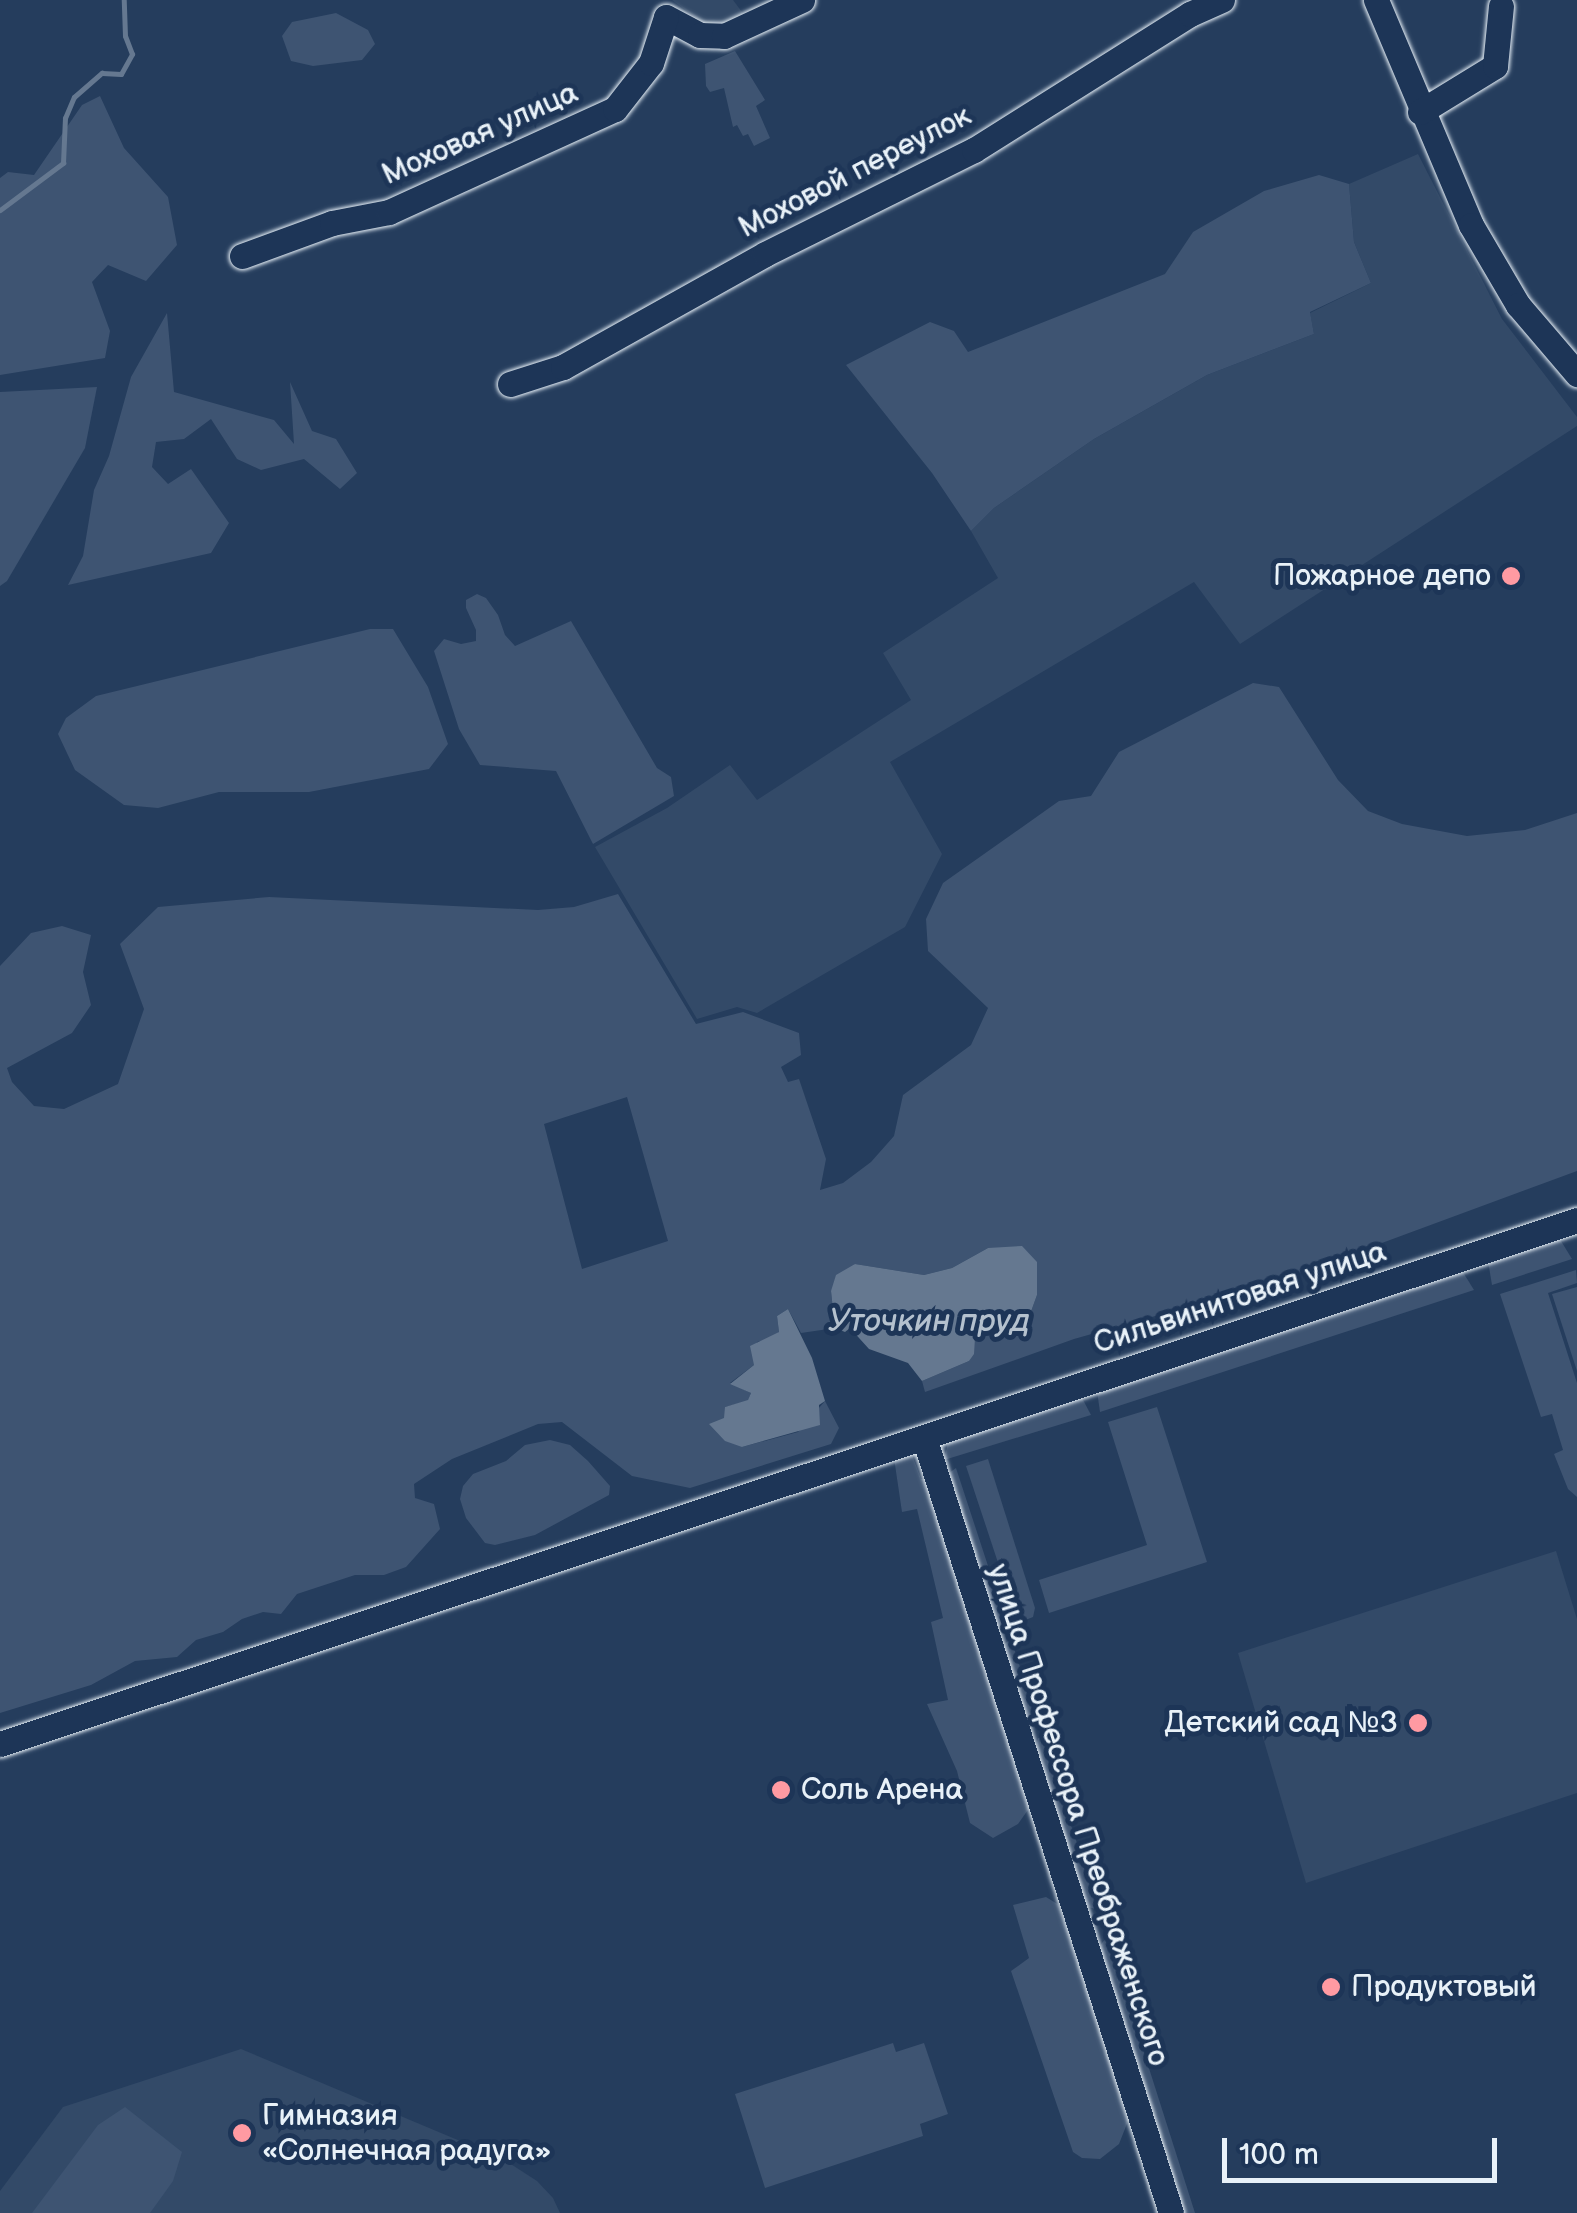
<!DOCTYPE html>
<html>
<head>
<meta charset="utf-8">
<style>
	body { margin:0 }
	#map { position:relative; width:1577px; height:2213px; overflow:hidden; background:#253d5d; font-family:"Balsamiq Sans",sans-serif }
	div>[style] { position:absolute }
	.built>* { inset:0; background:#334a68 }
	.green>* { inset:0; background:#3e5472 }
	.water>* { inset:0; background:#657890 }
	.stream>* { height:5px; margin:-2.5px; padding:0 2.5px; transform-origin:2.5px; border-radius:2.5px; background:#657890 }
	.roads { filter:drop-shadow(0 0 2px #e8f1f8) drop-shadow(0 0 2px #e8f1f8) }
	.minor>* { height:25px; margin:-12.5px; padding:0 12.5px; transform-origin:12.5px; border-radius:12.5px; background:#1d3557 }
	.dots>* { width:28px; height:28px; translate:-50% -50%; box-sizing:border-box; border:5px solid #1d3557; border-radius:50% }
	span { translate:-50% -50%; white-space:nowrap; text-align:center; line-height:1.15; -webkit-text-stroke:10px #1d3557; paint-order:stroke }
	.street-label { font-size:30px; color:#e8f1f8 }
	.poi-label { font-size:30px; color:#e8f1f8 }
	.right { translate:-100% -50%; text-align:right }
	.left { translate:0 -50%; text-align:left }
	.water-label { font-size:32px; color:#b4c1ce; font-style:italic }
	.scale { position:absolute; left:1222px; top:2138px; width:275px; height:45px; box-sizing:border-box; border:5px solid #e8f1f8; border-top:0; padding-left:12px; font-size:30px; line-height:35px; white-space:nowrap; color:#e8f1f8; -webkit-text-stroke:8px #1d3557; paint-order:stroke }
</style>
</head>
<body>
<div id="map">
	<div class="built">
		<div style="clip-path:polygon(672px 0,733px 0,748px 20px,728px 26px,701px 21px)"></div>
		<div style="clip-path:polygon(1418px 154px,1502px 319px,1577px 417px,1577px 426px,1240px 644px,1194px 582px,890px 762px,942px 854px,905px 927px,757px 1013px,737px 1007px,697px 1019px,595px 847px,667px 808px,730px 765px,757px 800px,911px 700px,883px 653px,998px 578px,971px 531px,994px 508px,1094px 439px,1207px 375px,1314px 334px,1310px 313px,1371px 283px,1354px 242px,1349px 184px)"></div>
		<div style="clip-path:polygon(1556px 1551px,1577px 1619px,1577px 1793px,1306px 1883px,1238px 1653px)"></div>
		<div style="clip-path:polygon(241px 2049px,503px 2159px,537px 2181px,553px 2198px,560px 2213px,0 2213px,0 2191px,63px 2107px)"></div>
	</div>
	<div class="green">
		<div style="clip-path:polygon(336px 13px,368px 30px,375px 44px,362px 60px,313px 66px,291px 61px,282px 36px,292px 22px)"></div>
		<div style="clip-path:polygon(735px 51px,765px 100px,756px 106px,770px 138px,754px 146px,748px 134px,743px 136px,737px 125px,733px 127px,724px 88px,710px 92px,706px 86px,705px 64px)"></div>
		<div style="clip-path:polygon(100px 96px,124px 148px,168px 197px,177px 245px,146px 281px,108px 265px,92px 282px,110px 331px,105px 358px,0 375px,0 178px,8px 172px,34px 175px,82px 105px)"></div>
		<div style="clip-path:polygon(1319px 175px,1349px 184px,1354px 242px,1371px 283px,1310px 312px,1314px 334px,1207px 375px,1094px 439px,994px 508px,971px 531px,932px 473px,846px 365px,930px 322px,954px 331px,968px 352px,1165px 274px,1193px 232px,1264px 191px)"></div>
		<div style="clip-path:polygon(167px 313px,174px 392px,274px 420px,294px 444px,290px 382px,312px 431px,336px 439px,357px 473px,340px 489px,304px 459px,261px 470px,237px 459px,211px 419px,184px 439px,156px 442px,152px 467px,168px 484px,191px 469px,229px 523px,211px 553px,68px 585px,83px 556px,94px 490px,109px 456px,131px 377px)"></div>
		<div style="clip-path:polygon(97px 387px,85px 448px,7px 581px,0 586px,0 392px)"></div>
		<div style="clip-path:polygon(477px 594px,486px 598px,498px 615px,505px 635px,515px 646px,571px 621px,657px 768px,671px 777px,674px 796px,593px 844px,556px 771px,480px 765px,459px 729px,434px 651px,444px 639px,461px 644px,476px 641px,476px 630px,466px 608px,466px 600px)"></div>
		<div style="clip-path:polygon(370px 629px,393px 629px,428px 687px,448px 744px,429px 769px,309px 792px,219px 792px,158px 808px,124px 805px,75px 770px,58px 734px,66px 718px,96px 696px)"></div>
		<div style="clip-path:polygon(evenodd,1253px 683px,1279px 687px,1338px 780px,1368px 811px,1402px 824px,1467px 836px,1525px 830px,1577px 813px,1577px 1171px,1279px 1281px,1074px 1339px,925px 1392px,922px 1381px,969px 1361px,975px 1338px,1029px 1317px,1037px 1295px,1035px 1278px,988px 1248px,952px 1268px,924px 1275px,855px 1264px,831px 1291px,835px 1328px,801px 1333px,788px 1309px,777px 1316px,779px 1332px,774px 1338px,757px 1342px,754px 1365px,730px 1383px,751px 1393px,748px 1401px,725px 1407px,742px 1447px,798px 1432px,825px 1401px,839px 1428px,831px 1444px,690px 1488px,632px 1476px,562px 1422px,538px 1424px,452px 1459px,414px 1484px,415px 1498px,434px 1504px,440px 1529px,406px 1567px,384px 1575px,355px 1575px,297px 1594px,281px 1614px,263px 1612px,242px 1619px,223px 1632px,196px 1640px,177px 1657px,135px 1661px,91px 1685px,0 1713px,0 966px,31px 933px,62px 926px,91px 935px,83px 972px,91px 1005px,72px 1033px,7px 1068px,12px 1082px,34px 1106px,64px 1109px,118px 1084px,144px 1009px,120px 944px,158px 907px,269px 897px,538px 910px,574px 907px,618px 894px,696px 1024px,743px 1012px,799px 1033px,801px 1055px,781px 1067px,788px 1082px,799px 1079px,826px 1159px,820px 1190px,843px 1183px,871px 1162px,894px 1136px,903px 1095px,971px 1045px,988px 1008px,928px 951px,926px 919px,943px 883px,1059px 801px,1091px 796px,1119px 752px,1253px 683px,627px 1097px,668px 1241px,582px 1269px,544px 1124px,627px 1097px)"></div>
		<div style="clip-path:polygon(1558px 1236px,1572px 1259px,1492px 1285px,1488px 1261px)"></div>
		<div style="clip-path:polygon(1461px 1269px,1474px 1290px,1100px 1412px,1097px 1391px)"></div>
		<div style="clip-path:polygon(1576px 1270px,1577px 1283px,1548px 1293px,1577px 1383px,1577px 1497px,1568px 1489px,1554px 1454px,1563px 1450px,1552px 1414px,1541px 1417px,1500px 1294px)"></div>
		<div style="clip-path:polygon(1577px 1287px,1577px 1371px,1552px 1294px)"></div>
		<div style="clip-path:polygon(1081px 1396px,1091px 1415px,944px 1460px,949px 1438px)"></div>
		<div style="clip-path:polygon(1157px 1407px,1207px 1562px,1049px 1613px,1039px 1580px,1147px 1545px,1108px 1422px)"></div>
		<div style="clip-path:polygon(550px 1440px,570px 1445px,588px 1461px,610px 1486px,609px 1495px,535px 1535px,495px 1545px,485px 1543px,466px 1518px,460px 1499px,463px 1486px,473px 1474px,506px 1461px,525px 1445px)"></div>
		<div style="clip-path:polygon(911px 1452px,921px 1479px,925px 1479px,1030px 1807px,1018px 1824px,993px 1838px,970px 1823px,957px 1771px,927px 1704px,948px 1700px,931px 1622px,943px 1618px,917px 1509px,902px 1512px,894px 1458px)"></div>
		<div style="clip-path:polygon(988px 1459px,1035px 1608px,1033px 1617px,1018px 1623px,966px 1466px)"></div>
		<div style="clip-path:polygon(956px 1468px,1008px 1627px,997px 1626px,945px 1476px)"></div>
		<div style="clip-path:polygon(1011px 1639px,1038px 1723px,1024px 1718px,1003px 1645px)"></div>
		<div style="clip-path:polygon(1042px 1737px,1099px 1910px,1085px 1906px,1035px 1752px,1038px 1738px)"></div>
		<div style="clip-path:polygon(1046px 1897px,1059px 1905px,1130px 2116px,1119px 2144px,1100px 2159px,1082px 2158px,1073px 2152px,1011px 1971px,1029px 1958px,1013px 1905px)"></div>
		<div style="clip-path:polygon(1107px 1936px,1195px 2213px,1183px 2213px,1098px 1949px)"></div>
		<div style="clip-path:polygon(893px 2043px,896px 2052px,924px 2043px,948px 2114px,920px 2124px,923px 2136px,765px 2188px,735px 2094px)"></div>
		<div style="clip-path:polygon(125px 2107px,182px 2152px,173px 2181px,150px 2213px,32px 2213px,98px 2125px)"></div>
	</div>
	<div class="water">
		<div style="clip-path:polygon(1022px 1246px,1037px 1262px,1037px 1295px,1029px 1317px,975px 1338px,974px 1354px,969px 1361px,922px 1381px,908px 1363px,869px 1349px,850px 1328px,845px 1332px,835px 1328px,831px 1291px,836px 1275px,855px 1264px,924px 1275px,952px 1268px,988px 1248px)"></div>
		<div style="clip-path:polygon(788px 1309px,812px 1358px,825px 1401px,819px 1405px,820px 1425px,742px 1447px,725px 1441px,709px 1424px,724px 1418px,725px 1407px,748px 1400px,751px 1393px,730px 1384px,754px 1365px,750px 1346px,779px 1332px,777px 1316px)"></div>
	</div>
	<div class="stream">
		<div style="left:0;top:210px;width:79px;rotate:-36.7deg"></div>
		<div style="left:63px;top:163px;width:45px;rotate:-87.5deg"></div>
		<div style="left:65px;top:118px;width:23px;rotate:-67deg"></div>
		<div style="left:74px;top:97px;width:37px;rotate:-41deg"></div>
		<div style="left:102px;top:73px;width:19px;rotate:3deg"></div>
		<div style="left:121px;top:74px;width:23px;rotate:-61deg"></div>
		<div style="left:132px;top:54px;width:19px;rotate:-111deg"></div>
		<div style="left:125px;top:36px;width:36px;rotate:-92deg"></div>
	</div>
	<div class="roads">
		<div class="minor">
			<div style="left:1376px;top:0;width:244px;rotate:67.1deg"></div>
			<div style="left:1471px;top:225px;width:93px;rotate:59.6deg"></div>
			<div style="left:1518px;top:305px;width:91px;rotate:49.5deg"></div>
			<div style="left:666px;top:17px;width:38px;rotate:28deg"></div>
			<div style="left:700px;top:35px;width:24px;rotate:2deg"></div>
			<div style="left:724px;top:36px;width:86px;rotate:-24.8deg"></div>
			<div style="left:1420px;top:112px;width:88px;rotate:-31.5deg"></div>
			<div style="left:1495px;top:66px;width:60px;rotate:-84.3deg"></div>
			<div style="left:242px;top:256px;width:96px;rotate:-20.1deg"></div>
			<div style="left:332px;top:223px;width:58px;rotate:-10.9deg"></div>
			<div style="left:389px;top:212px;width:248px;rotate:-24.5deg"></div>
			<div style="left:615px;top:109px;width:58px;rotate:-52deg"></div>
			<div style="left:651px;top:63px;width:48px;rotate:-71.9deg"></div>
			<div style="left:510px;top:384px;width:56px;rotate:-17.8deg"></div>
			<div style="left:563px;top:367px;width:231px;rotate:-29.2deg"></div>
			<div style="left:765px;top:254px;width:233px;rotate:-26.5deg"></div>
			<div style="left:974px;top:150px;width:255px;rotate:-32.2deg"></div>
			<div style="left:1190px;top:14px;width:35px;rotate:-24deg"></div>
			<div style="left:924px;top:1437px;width:814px;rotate:72.34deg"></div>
			<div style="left:0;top:1744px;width:1662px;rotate:-18.38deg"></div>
		</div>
	</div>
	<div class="dots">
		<div style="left:1511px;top:576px;background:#ff9aa2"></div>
		<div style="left:1418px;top:1723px;background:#ff9aa2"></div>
		<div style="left:781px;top:1790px;background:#ff9aa2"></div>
		<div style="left:1331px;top:1987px;background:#ff9aa2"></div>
		<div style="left:242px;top:2133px;background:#ff9aa2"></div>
	</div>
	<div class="street-label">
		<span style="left:480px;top:134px;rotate:-24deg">Моховая улица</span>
		<span style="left:855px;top:172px;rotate:-27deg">Моховой переулок</span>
		<span style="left:1240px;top:1298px;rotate:-18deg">Сильвинитовая улица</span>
		<span style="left:1078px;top:1815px;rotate:72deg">улица Профессора Преображенского</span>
	</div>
	<div class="poi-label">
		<span class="right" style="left:1491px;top:576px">Пожарное депо</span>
		<span class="right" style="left:1398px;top:1723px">Детский сад №3</span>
		<span class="left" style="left:801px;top:1790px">Соль Арена</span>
		<span class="left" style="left:1351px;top:1987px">Продуктовый</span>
		<span class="left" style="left:262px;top:2133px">Гимназия<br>«Солнечная радуга»</span>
	</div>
	<div class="water-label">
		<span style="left:929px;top:1322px">Уточкин пруд</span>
	</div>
	<div class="scale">100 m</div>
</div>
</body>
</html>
